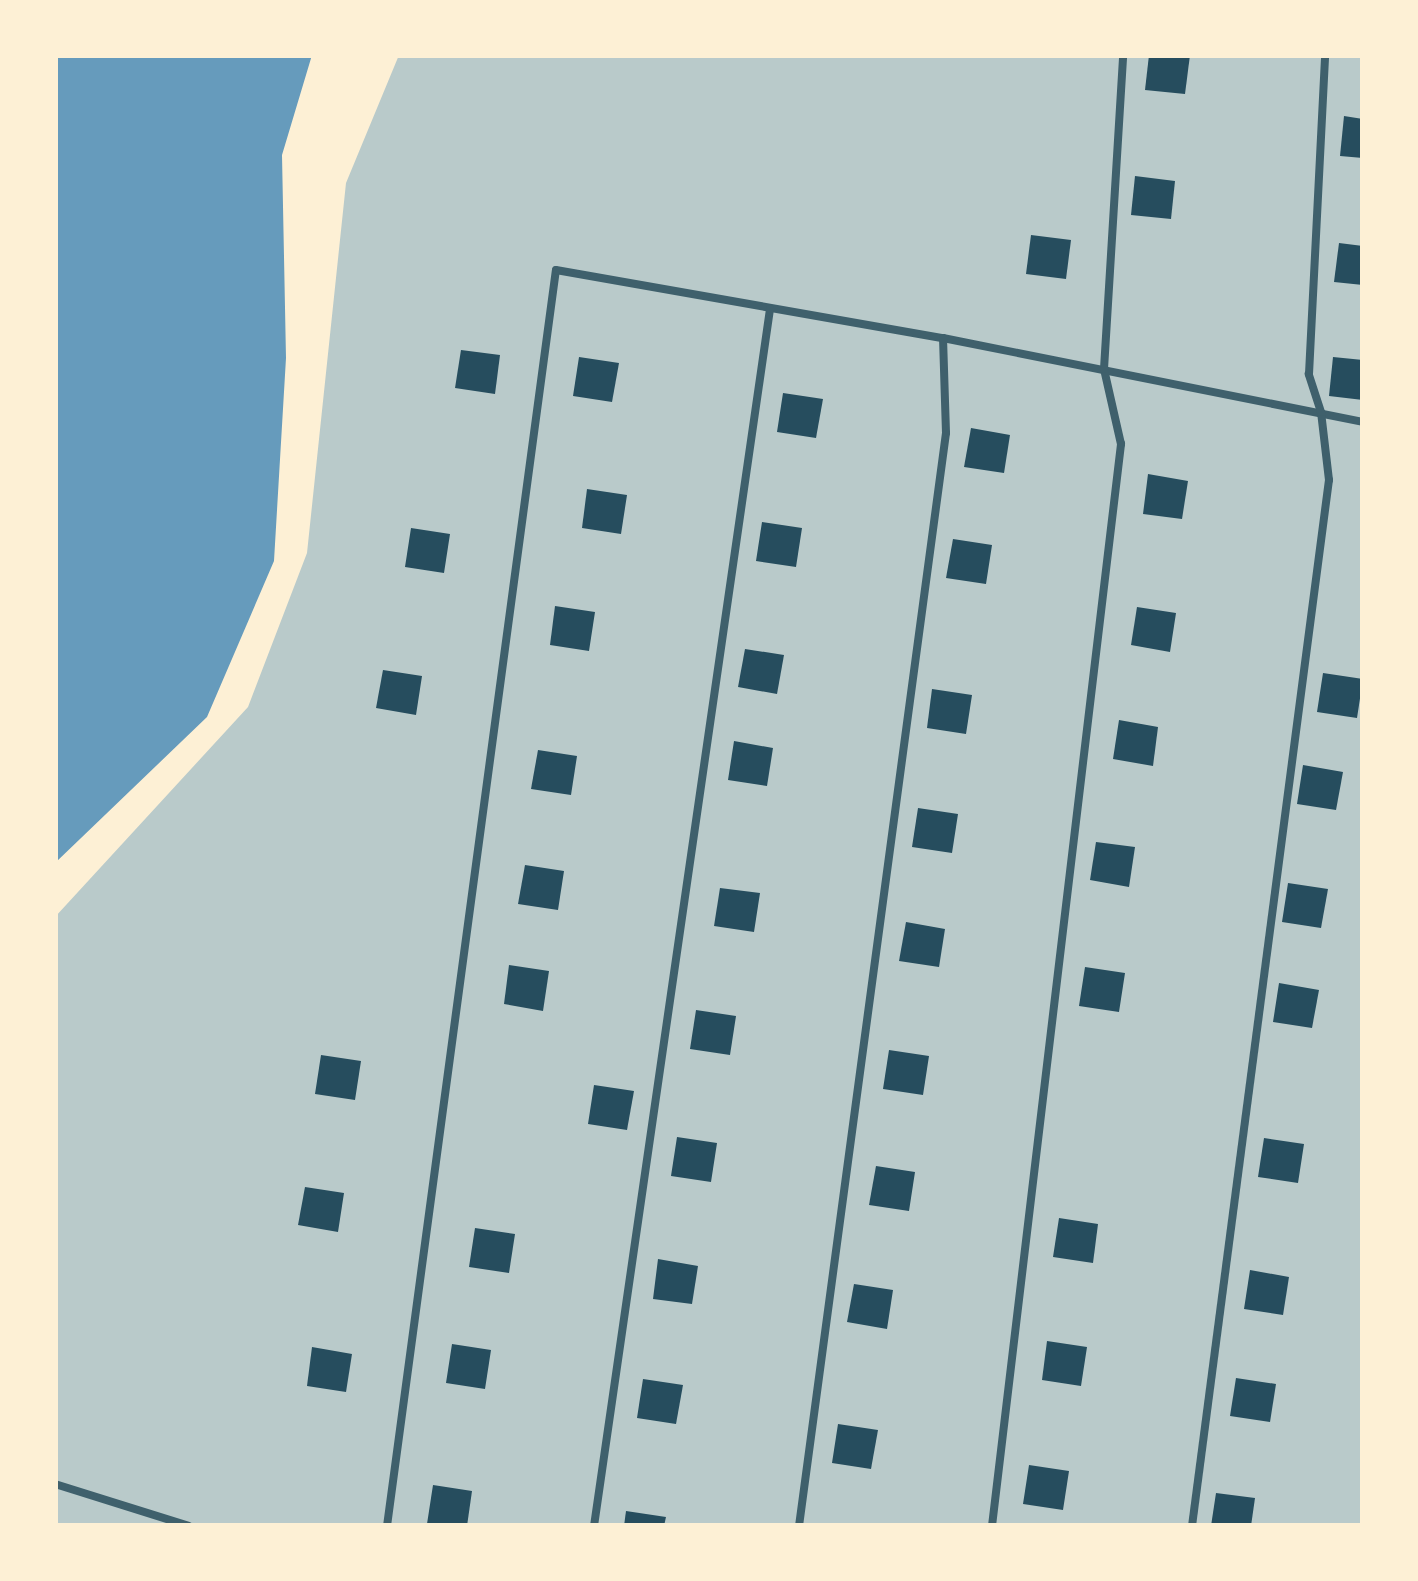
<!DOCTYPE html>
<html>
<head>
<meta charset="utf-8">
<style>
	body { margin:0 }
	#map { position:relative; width:1418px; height:1581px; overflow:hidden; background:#fdf0d5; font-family:"Roboto Condensed",sans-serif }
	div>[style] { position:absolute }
	.green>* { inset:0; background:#b9caca }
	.water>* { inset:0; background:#669bbc }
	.building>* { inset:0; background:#264d5e }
	.service>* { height:8px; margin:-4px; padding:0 4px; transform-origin:4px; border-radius:4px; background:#3f606c }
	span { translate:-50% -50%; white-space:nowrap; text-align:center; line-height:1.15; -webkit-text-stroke:8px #fdf0d5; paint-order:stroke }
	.frame { position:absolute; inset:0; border:58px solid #fdf0d5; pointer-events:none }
</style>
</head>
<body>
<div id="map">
	<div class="green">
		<div style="clip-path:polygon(399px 55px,1363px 55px,1363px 1526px,55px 1526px,55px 917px,248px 707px,307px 553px,346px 183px)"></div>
	</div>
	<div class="water">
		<div style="clip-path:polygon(55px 55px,312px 55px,282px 155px,286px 358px,274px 561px,207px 717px,55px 863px)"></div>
	</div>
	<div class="building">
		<div style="clip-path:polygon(1149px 55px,1190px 55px,1185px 94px,1145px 90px)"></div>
		<div style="clip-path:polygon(1344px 116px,1363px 119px,1363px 158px,1340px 156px)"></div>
		<div style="clip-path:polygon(1135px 176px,1175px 181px,1171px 219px,1131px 215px)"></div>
		<div style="clip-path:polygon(1031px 235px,1071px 240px,1066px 279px,1026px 274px)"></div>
		<div style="clip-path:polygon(1339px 243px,1363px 246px,1363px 285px,1334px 282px)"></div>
		<div style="clip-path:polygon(461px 350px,500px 355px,495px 394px,455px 388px)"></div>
		<div style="clip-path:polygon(579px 357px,619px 363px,612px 402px,573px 396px)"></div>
		<div style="clip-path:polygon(1333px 357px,1363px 360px,1363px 400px,1329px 396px)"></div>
		<div style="clip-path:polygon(783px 393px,823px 399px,816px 438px,777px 432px)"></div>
		<div style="clip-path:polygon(971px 428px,1010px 435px,1004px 473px,964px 467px)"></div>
		<div style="clip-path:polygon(1148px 474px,1188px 481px,1182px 519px,1143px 514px)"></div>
		<div style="clip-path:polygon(587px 489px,627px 495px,621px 534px,582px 528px)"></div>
		<div style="clip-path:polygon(762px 522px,802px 528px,796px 567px,756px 561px)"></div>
		<div style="clip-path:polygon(411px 528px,450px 534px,444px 573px,405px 567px)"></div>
		<div style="clip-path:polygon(953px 539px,992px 545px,986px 584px,946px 578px)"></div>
		<div style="clip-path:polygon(555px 606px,595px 612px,589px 651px,550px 645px)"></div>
		<div style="clip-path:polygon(1137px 607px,1176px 613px,1170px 652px,1131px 645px)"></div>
		<div style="clip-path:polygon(745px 649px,784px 655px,777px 694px,738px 687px)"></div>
		<div style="clip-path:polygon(383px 670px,422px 676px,416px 715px,376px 708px)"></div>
		<div style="clip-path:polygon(1323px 673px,1363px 679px,1357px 718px,1317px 712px)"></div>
		<div style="clip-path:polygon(932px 689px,972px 695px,966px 734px,927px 728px)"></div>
		<div style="clip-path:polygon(1119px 720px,1158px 727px,1153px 766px,1113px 759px)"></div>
		<div style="clip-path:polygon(734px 741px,773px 748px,767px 786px,728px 780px)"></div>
		<div style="clip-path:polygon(538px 750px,577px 756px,571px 795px,531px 789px)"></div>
		<div style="clip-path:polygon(1303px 765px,1343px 772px,1336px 810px,1297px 804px)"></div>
		<div style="clip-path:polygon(918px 808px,958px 814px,952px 853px,912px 847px)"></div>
		<div style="clip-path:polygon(1096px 842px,1135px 847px,1129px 887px,1090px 880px)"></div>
		<div style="clip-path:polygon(525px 865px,564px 871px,558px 910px,518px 904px)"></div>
		<div style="clip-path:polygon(1288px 883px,1328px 889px,1321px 928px,1282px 922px)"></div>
		<div style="clip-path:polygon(720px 888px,760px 893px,754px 932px,714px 926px)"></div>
		<div style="clip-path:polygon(906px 922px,945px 929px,939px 967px,899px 961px)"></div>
		<div style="clip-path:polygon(509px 965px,549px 971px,543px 1011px,504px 1004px)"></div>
		<div style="clip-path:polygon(1085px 967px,1125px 973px,1119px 1012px,1079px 1006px)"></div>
		<div style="clip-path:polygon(1279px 983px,1319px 990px,1312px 1028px,1273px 1022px)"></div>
		<div style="clip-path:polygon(696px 1010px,736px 1016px,730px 1055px,690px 1049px)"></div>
		<div style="clip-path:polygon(889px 1050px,929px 1056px,923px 1095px,883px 1089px)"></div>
		<div style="clip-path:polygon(321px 1055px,361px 1061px,355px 1100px,315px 1094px)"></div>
		<div style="clip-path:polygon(594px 1085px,634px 1091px,627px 1130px,588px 1124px)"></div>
		<div style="clip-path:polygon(677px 1137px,717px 1143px,711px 1182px,671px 1176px)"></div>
		<div style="clip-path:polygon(1264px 1138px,1304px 1144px,1298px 1183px,1258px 1177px)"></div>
		<div style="clip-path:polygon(876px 1166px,915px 1172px,909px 1211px,869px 1205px)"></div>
		<div style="clip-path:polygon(305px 1187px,344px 1193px,338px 1232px,298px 1225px)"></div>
		<div style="clip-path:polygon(1059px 1218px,1098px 1224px,1093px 1263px,1053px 1257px)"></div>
		<div style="clip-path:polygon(475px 1228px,515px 1234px,509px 1273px,469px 1267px)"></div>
		<div style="clip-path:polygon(658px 1259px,698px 1266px,692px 1304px,653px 1299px)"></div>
		<div style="clip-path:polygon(1250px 1270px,1289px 1277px,1283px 1315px,1244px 1309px)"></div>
		<div style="clip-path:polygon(854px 1284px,893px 1290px,887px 1329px,847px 1322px)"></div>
		<div style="clip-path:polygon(1047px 1341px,1087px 1347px,1081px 1386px,1042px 1380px)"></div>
		<div style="clip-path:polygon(452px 1344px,491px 1350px,485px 1389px,446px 1383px)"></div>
		<div style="clip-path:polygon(312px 1347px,352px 1354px,346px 1392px,307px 1386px)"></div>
		<div style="clip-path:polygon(1236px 1378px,1276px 1384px,1270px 1422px,1230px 1416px)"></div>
		<div style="clip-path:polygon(643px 1379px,683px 1385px,676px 1424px,637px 1418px)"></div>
		<div style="clip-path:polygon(838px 1424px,878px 1430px,871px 1469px,832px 1463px)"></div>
		<div style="clip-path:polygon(1029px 1465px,1069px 1471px,1063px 1510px,1023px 1504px)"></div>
		<div style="clip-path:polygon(433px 1485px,472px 1491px,467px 1526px,427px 1524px)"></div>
		<div style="clip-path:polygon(1216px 1493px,1255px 1498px,1251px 1526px,1211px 1526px)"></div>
		<div style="clip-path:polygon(626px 1511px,666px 1517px,664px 1526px,624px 1526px)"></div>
	</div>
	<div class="service">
		<div style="left:55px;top:1484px;width:140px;rotate:17.4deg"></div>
		<div style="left:387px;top:1526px;width:1267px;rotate:-82.34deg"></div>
		<div style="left:556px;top:270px;width:393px;rotate:10deg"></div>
		<div style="left:943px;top:338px;width:428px;rotate:11.3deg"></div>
		<div style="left:594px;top:1526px;width:1230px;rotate:-81.77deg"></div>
		<div style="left:799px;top:1526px;width:1103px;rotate:-82.34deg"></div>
		<div style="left:946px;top:433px;width:95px;rotate:-91.8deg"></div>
		<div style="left:992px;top:1526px;width:1090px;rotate:-83.2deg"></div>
		<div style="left:1121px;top:444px;width:77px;rotate:-102.8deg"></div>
		<div style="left:1104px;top:369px;width:315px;rotate:-86.5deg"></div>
		<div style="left:1192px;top:1526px;width:1055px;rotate:-82.54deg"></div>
		<div style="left:1329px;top:480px;width:68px;rotate:-96.7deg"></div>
		<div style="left:1321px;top:412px;width:40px;rotate:-108deg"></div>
		<div style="left:1309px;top:374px;width:319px;rotate:-87.1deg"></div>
	</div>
	<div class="frame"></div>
</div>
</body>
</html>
